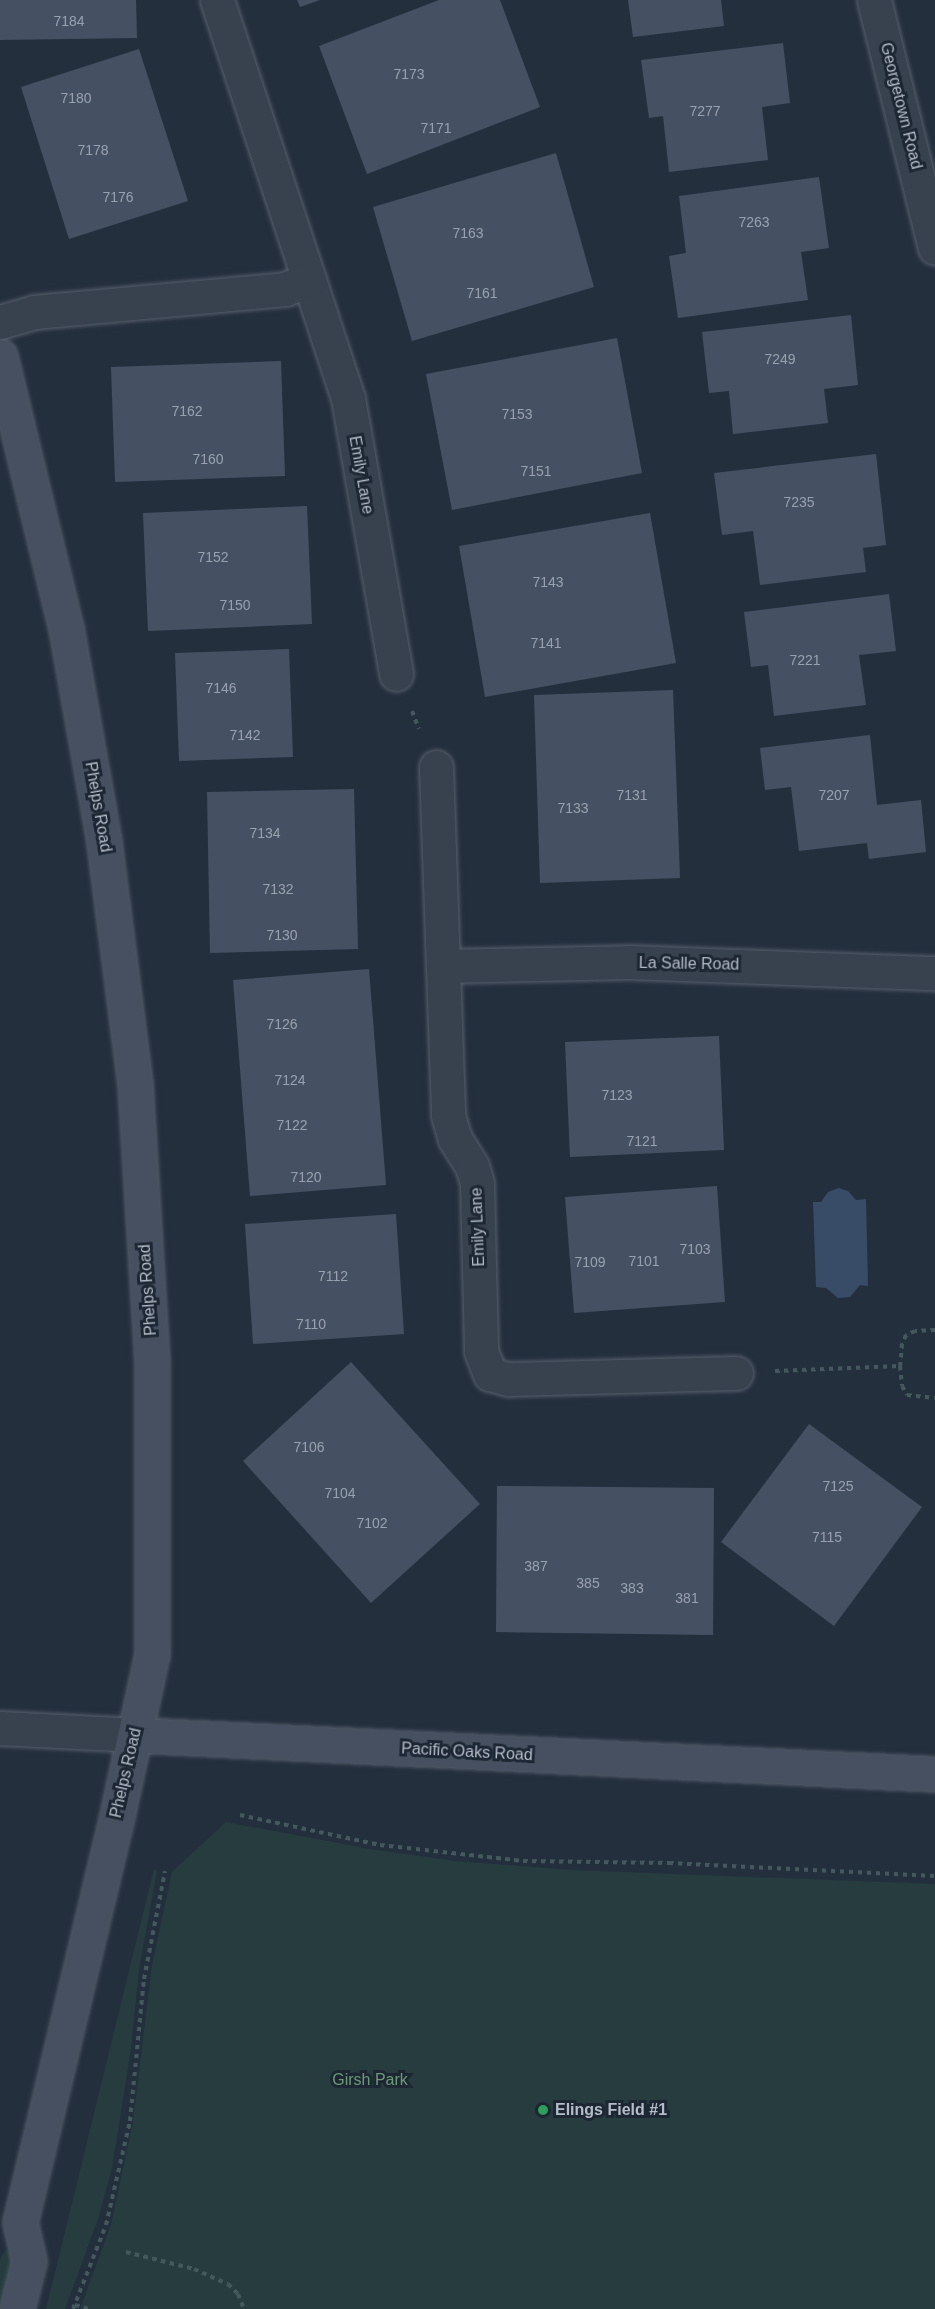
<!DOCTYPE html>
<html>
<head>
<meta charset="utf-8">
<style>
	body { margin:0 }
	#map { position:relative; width:935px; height:2309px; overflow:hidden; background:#242f3e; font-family:Arial,sans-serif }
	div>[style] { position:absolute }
	.green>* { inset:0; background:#263c3f }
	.water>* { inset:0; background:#394c67 }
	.building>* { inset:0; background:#455162 }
	.path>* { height:4px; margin-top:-2px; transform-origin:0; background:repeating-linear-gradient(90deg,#44595c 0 4.5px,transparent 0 9px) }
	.roads { filter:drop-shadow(0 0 2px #565f6c) drop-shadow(0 0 2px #565f6c) }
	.street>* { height:33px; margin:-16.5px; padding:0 16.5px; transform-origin:16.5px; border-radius:16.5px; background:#38414e }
	.secondary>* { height:33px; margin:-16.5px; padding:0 16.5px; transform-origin:16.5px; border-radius:16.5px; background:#465061 }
	.dots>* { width:16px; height:16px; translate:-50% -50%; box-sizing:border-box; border:3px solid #1d2633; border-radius:50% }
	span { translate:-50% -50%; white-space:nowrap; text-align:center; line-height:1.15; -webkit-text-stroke:6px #1d2633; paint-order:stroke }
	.number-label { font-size:14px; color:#98a1af }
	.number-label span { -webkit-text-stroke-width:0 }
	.street-label { font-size:16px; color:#b4bcc9 }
	.park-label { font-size:16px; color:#6b9a76 }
	.poi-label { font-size:16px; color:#b4bcc9; font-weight:700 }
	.left { translate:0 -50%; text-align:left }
</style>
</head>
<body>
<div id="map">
	<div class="green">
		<div style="clip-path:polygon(226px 1822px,370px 1849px,455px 1861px,571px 1870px,935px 1884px,935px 2309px,80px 2309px,111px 2225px,133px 2122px,152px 1965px,172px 1872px)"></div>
		<div style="clip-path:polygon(154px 1869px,157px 1871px,139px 1969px,131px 2049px,112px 2168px,99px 2216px,65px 2309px,46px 2309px)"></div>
		<div style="clip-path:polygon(7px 2251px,13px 2253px,16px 2260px,4px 2309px,0 2309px,0 2262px,2px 2254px)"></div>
	</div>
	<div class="water">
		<div style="clip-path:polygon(839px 1188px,848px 1191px,856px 1200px,866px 1199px,868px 1286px,860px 1285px,850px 1297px,838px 1298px,826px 1288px,816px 1287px,813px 1202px,821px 1202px,828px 1192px)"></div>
	</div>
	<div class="building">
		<div style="clip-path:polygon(0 0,136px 0,137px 38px,0 40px)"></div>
		<div style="clip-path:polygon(297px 0,320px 0,300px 7px)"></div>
		<div style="clip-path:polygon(439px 0,500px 0,540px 107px,367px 174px,319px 46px)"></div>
		<div style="clip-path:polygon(628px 0,721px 0,724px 26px,633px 37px)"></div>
		<div style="clip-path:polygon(783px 43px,790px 103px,762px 107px,768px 160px,669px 172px,663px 116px,649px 118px,641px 60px)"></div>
		<div style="clip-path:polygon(139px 49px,188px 201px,69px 239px,21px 87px)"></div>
		<div style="clip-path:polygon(556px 153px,594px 287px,412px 341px,373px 207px)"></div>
		<div style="clip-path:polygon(819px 177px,829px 248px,801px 252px,808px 300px,678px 318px,669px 256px,686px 253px,679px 196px)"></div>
		<div style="clip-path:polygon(851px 315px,858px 385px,824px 389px,828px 423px,733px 434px,729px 391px,709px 393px,702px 332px)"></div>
		<div style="clip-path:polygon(617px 338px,642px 473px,452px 510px,426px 374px)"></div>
		<div style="clip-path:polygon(281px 361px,285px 476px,115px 482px,111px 367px)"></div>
		<div style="clip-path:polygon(876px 454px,886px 545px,863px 548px,866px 572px,760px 585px,753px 531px,722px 535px,714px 473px)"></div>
		<div style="clip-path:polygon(307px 506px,312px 624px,148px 631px,143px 513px)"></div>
		<div style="clip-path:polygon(650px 513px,676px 663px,485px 697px,459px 546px)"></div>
		<div style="clip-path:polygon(889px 594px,896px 651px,859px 655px,866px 705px,774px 716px,768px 665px,751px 667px,744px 612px)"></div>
		<div style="clip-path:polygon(289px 649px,293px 757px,179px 761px,175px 653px)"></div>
		<div style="clip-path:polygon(673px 690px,680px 878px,540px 883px,534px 695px)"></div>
		<div style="clip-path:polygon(870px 735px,877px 805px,921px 800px,926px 852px,869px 859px,867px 843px,799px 851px,791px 787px,765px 790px,760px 748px)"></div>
		<div style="clip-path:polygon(354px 789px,358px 949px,210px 953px,207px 792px)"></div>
		<div style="clip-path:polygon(369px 969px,386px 1185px,250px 1196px,233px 980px)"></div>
		<div style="clip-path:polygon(719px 1036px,724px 1150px,570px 1157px,565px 1042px)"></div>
		<div style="clip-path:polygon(717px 1186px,725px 1302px,574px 1313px,565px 1197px)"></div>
		<div style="clip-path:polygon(396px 1214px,404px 1334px,253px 1344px,245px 1224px)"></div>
		<div style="clip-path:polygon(351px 1362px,480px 1504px,371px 1603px,243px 1461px)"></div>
		<div style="clip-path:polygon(809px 1424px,922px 1507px,834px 1626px,721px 1542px)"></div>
		<div style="clip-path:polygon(497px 1486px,714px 1488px,713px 1635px,496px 1632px)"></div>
	</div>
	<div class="path">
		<div style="left:412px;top:711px;width:19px;rotate:69deg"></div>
		<div style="left:935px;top:1330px;width:20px;rotate:177deg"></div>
		<div style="left:915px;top:1331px;width:10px;rotate:156deg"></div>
		<div style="left:906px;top:1335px;width:10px;rotate:114deg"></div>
		<div style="left:902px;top:1344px;width:22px;rotate:95deg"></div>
		<div style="left:900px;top:1366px;width:20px;rotate:84deg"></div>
		<div style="left:902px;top:1386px;width:10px;rotate:61deg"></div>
		<div style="left:907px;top:1395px;width:28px;rotate:6deg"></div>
		<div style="left:775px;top:1371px;width:125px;rotate:-2.3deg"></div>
		<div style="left:240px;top:1815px;width:143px;rotate:12.1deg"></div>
		<div style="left:380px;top:1845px;width:144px;rotate:6.4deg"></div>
		<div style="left:523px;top:1861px;width:146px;rotate:0.8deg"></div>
		<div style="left:669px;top:1863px;width:266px;rotate:2.8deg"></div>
		<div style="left:126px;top:2252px;width:70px;rotate:14deg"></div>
		<div style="left:194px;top:2269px;width:37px;rotate:24deg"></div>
		<div style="left:228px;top:2284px;width:14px;rotate:45deg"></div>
		<div style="left:238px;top:2294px;width:16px;rotate:68deg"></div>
		<div style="left:75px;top:2305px;width:15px;rotate:16deg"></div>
		<div style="left:73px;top:2309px;width:90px;rotate:-68.6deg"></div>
		<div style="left:106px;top:2225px;width:107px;rotate:-77deg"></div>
		<div style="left:130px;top:2121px;width:143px;rotate:-84.4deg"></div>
		<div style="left:144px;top:1979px;width:110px;rotate:-79deg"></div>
	</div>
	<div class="roads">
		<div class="street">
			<div style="left:217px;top:0;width:419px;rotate:71.8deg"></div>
			<div style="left:348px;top:398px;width:280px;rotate:80.1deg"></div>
			<div style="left:874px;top:0;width:255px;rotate:76.2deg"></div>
			<div style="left:0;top:322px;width:35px;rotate:-16deg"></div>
			<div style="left:34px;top:312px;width:252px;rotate:-5.2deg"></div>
			<div style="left:285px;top:289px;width:26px;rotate:-21deg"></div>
			<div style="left:436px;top:767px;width:348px;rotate:88deg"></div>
			<div style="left:448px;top:1115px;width:25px;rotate:74deg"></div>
			<div style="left:455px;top:1139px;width:32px;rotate:58deg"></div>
			<div style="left:472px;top:1166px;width:19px;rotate:74deg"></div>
			<div style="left:477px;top:1184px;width:167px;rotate:88.6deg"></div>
			<div style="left:481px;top:1351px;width:25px;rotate:69deg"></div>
			<div style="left:490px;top:1374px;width:19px;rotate:16deg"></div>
			<div style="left:508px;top:1379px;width:228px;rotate:-1.5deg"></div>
			<div style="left:443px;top:966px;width:185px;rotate:-1.2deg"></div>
			<div style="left:628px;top:962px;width:307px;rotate:2.1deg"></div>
			<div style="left:0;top:1728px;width:136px;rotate:2.9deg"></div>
		</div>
		<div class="secondary">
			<div style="left:0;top:356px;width:280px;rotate:76.4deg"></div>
			<div style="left:66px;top:628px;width:217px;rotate:79.9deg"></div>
			<div style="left:104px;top:842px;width:244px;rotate:82.7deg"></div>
			<div style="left:135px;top:1084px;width:277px;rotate:86.5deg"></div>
			<div style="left:152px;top:1360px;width:294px;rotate:90deg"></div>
			<div style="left:152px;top:1654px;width:170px;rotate:102.2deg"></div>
			<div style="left:116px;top:1820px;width:413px;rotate:103.4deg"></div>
			<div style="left:20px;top:2222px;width:40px;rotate:77deg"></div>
			<div style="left:29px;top:2261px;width:49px;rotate:104deg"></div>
			<div style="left:136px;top:1735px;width:800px;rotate:2.79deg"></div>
		</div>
	</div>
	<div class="dots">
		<div style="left:543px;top:2110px;background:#2e9e5b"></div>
	</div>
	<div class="number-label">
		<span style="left:69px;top:21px">7184</span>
		<span style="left:409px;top:74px">7173</span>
		<span style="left:76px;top:98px">7180</span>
		<span style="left:705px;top:111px">7277</span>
		<span style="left:436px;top:128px">7171</span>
		<span style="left:93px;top:150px">7178</span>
		<span style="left:118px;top:197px">7176</span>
		<span style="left:754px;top:222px">7263</span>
		<span style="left:468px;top:233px">7163</span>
		<span style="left:482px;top:293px">7161</span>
		<span style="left:780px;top:359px">7249</span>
		<span style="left:187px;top:411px">7162</span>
		<span style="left:517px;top:414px">7153</span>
		<span style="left:208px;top:459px">7160</span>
		<span style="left:536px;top:471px">7151</span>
		<span style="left:799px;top:502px">7235</span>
		<span style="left:213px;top:557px">7152</span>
		<span style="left:548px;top:582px">7143</span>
		<span style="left:235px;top:605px">7150</span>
		<span style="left:546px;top:643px">7141</span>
		<span style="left:805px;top:660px">7221</span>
		<span style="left:221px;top:688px">7146</span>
		<span style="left:245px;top:735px">7142</span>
		<span style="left:632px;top:795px">7131</span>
		<span style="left:834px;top:795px">7207</span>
		<span style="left:573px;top:808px">7133</span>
		<span style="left:265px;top:833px">7134</span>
		<span style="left:278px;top:889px">7132</span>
		<span style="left:282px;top:935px">7130</span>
		<span style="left:282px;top:1024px">7126</span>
		<span style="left:290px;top:1080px">7124</span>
		<span style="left:617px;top:1095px">7123</span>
		<span style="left:292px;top:1125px">7122</span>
		<span style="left:642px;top:1141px">7121</span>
		<span style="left:306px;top:1177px">7120</span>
		<span style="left:695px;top:1249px">7103</span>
		<span style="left:644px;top:1261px">7101</span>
		<span style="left:590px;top:1262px">7109</span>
		<span style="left:333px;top:1276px">7112</span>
		<span style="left:311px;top:1324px">7110</span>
		<span style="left:309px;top:1447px">7106</span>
		<span style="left:838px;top:1486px">7125</span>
		<span style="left:340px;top:1493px">7104</span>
		<span style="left:372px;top:1523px">7102</span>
		<span style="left:827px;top:1537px">7115</span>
		<span style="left:536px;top:1566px">387</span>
		<span style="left:588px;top:1583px">385</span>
		<span style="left:632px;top:1588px">383</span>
		<span style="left:687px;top:1598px">381</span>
	</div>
	<div class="street-label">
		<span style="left:901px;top:106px;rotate:76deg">Georgetown Road</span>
		<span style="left:361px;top:475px;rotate:80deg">Emily Lane</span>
		<span style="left:98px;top:807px;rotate:80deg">Phelps Road</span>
		<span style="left:689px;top:964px;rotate:1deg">La Salle Road</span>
		<span style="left:478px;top:1227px;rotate:-92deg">Emily Lane</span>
		<span style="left:148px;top:1290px;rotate:-94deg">Phelps Road</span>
		<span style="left:467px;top:1752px;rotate:3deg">Pacific Oaks Road</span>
		<span style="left:126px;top:1773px;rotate:-77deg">Phelps Road</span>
	</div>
	<div class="park-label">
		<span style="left:370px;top:2080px">Girsh Park</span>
	</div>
	<div class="poi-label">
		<span class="left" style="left:555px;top:2110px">Elings Field #1</span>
	</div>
</div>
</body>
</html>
